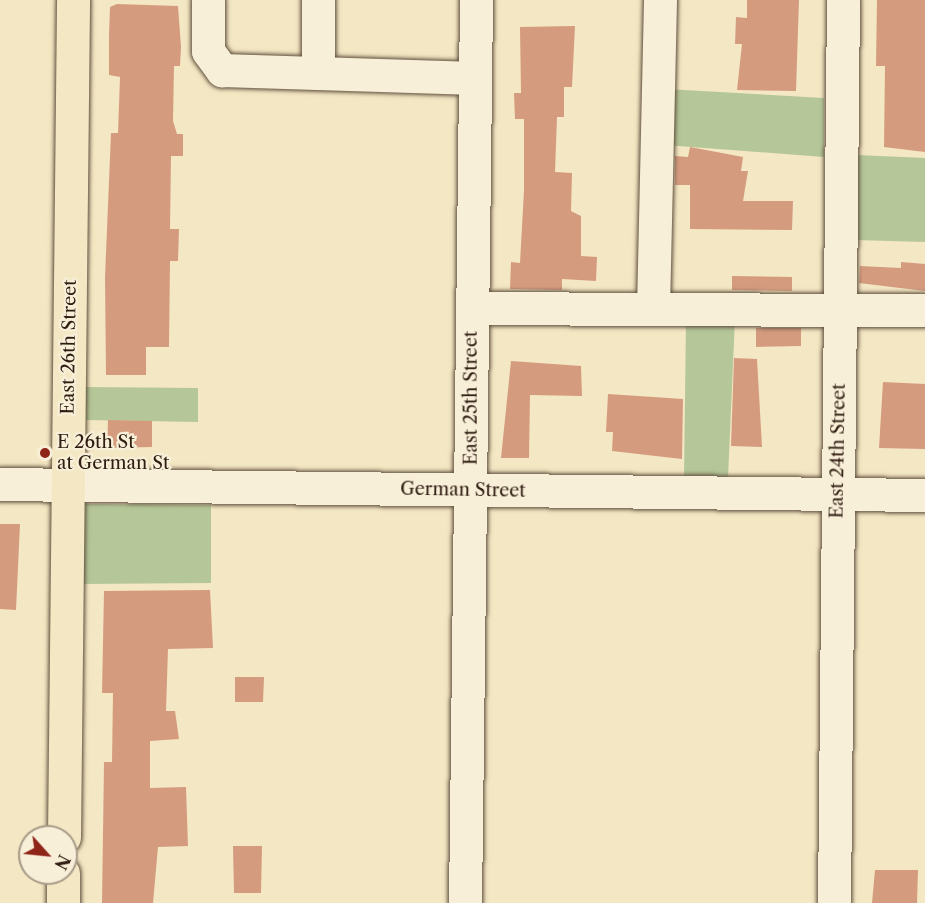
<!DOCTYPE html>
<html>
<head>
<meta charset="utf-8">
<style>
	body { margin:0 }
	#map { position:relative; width:925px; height:903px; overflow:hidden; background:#f4e7c3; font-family:"Libre Caslon Text",serif }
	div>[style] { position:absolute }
	.green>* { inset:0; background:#b5c798 }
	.building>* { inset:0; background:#d59b7f }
	.roads { filter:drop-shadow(0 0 2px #60503e) drop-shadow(0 0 2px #60503e) }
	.minor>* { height:33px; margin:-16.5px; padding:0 16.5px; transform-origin:16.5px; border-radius:16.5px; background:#f8efd8 }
	.major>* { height:33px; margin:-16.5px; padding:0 16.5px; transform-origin:16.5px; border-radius:16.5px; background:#f4e7c3 }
	.dots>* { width:16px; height:16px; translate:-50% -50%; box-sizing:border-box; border:3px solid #f8efd8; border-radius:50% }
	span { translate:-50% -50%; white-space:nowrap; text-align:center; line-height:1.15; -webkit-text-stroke:4.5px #f8efd8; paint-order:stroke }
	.street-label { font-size:18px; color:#2f1d12 }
	.poi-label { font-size:18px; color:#2f1d12 }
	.left { translate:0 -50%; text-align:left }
	.north { position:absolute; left:18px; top:825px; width:60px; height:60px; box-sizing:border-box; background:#f8efd8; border:2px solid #a89b89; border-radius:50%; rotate:117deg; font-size:16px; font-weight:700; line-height:24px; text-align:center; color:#2f1d12 }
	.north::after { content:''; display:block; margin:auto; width:21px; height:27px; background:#8f2418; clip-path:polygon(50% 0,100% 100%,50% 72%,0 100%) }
</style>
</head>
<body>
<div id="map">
	<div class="green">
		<div style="clip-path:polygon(666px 89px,824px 98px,824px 157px,665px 145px)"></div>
		<div style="clip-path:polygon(857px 155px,925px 158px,925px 242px,855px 240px)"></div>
		<div style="clip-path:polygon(735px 318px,728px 478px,684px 479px,686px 319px)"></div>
		<div style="clip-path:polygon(85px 387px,198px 388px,198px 422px,86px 420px)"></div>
		<div style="clip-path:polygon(84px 504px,211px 505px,211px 583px,83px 584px)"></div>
	</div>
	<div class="building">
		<div style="clip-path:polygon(747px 0,799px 0,796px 91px,737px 90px,742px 44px,735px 44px,736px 17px,747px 18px)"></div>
		<div style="clip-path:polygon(877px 0,925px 0,925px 152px,884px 147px,885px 66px,876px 66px)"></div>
		<div style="clip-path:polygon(117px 4px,178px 6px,181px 47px,180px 66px,174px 66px,173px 121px,177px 134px,183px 134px,183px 156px,171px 156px,170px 229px,179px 229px,178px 261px,170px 261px,169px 347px,146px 347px,146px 375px,106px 375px,105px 277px,111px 133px,118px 133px,120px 77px,109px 75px,109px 35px,110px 7px)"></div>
		<div style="clip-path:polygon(575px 26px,572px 87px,564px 87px,564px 117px,557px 117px,555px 172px,572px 173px,571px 211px,581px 216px,581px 256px,597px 257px,596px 281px,562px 279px,562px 290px,510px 289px,511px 262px,520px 263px,524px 190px,524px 119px,515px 119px,514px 93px,521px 93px,520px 27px)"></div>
		<div style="clip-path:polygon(690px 147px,743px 157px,741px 171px,748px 171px,743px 201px,793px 201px,792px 230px,690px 229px,690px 185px,675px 185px,675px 156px,688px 157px)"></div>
		<div style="clip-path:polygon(901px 262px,925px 264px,925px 291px,859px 283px,860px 266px,901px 268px)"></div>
		<div style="clip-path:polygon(732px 276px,792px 277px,792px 291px,732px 290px)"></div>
		<div style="clip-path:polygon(756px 328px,801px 328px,801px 346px,756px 347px)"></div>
		<div style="clip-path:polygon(734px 358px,757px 359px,762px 447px,731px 446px)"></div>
		<div style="clip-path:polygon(511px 361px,581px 366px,582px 396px,530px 395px,529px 458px,501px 458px)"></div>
		<div style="clip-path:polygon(883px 382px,925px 384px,925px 449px,879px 448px)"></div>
		<div style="clip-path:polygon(608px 394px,683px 399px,682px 459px,612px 451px,613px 432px,606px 432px)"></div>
		<div style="clip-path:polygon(108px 420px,152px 421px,152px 447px,107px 448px)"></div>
		<div style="clip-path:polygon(0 524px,20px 524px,16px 610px,0 609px)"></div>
		<div style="clip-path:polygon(210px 590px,213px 648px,168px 649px,166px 711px,175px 711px,179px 739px,150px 741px,150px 788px,186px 787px,188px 846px,158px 847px,153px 903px,102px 903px,104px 762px,112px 762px,113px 693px,102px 693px,104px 591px)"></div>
		<div style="clip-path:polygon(235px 677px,264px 677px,263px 702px,235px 702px)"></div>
		<div style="clip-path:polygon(233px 846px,262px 846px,261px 893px,234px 893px)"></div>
		<div style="clip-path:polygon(875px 870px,918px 870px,917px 903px,872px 903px)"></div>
	</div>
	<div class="roads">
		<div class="minor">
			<div style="left:208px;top:0;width:51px;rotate:90deg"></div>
			<div style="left:208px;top:51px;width:24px;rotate:54deg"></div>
			<div style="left:222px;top:70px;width:253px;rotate:1.8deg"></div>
			<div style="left:318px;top:73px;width:73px;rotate:-90deg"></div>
			<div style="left:472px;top:308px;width:453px;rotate:0.3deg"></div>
			<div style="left:653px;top:309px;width:309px;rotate:-88.7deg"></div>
			<div style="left:0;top:484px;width:925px;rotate:0.68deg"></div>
			<div style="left:465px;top:903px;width:903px;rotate:-89.3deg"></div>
			<div style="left:834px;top:903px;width:903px;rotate:-89.43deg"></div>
		</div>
		<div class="major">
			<div style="left:64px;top:837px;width:837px;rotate:-89.38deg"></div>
			<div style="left:63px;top:903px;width:30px;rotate:-90deg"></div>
		</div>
	</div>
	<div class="dots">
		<div style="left:45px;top:453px;background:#8f2418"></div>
	</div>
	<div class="street-label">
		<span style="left:69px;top:347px;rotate:-89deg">East 26th Street</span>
		<span style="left:471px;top:398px;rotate:-90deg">East 25th Street</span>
		<span style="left:838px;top:451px;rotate:-89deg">East 24th Street</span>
		<span style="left:463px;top:490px;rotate:1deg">German Street</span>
	</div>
	<div class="poi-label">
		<span class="left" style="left:57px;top:453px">E 26th St<br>at German St</span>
	</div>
	<div class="north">N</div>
</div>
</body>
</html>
